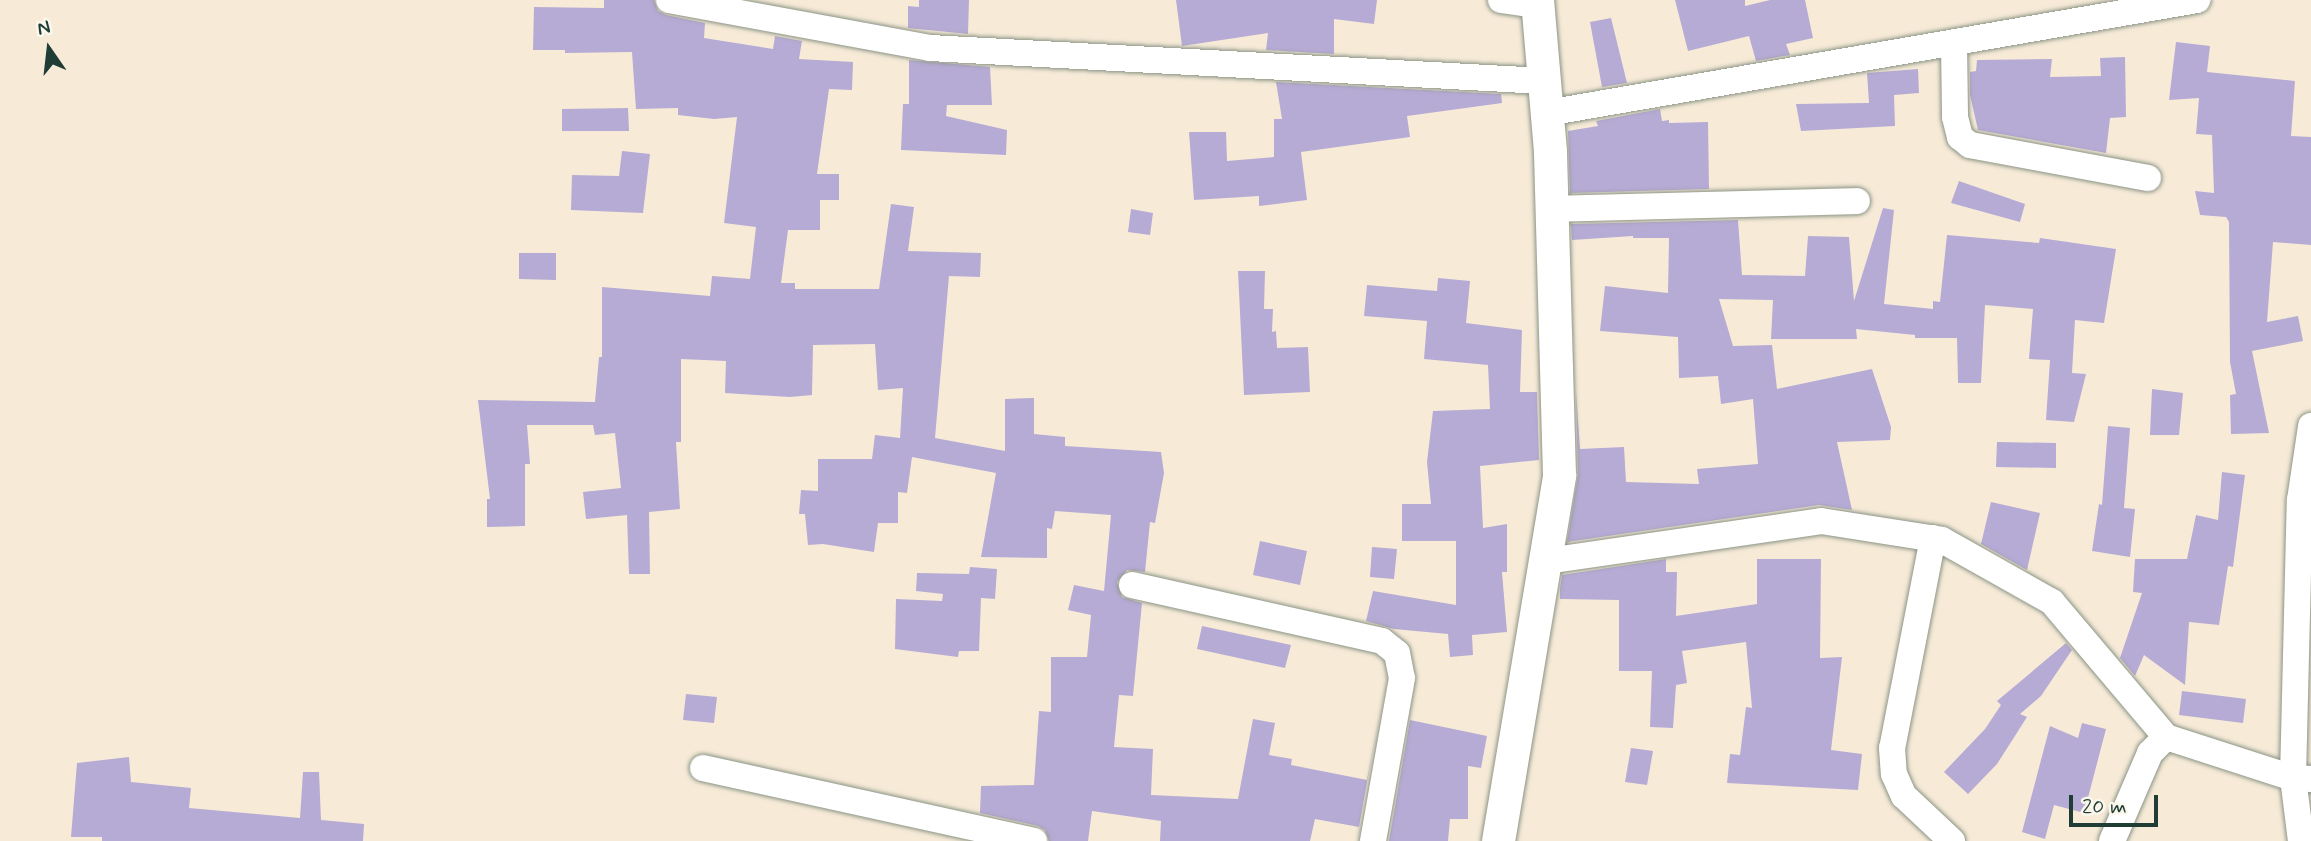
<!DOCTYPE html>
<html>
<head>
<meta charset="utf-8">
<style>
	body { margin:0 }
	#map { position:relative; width:2311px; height:841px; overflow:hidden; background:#f7ebd8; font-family:Mynerve,sans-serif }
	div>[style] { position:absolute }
	.building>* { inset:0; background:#b6abd5 }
	.roads { filter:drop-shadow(0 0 2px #8b9486) drop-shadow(0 0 2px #8b9486) }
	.minor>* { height:26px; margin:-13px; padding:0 13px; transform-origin:13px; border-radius:13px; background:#fff }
	.tertiary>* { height:33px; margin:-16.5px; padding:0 16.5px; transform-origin:16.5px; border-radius:16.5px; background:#fff }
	span { translate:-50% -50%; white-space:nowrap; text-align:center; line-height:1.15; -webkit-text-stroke:7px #fbf7ec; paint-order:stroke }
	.north { position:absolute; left:14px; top:14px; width:70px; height:70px; -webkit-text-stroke:5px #fbf7ec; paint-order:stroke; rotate:346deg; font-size:19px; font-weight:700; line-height:28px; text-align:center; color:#1f3d34 }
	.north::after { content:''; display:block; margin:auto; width:24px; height:32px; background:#1f3d34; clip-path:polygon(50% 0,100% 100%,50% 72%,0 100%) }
	.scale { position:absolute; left:2069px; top:795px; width:89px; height:32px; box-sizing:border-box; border:4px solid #1f3d34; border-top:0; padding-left:9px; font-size:21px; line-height:24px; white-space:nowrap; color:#1f3d34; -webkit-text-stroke:5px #fbf7ec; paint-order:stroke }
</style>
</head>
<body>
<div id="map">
	<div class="building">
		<div style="clip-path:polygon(604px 0,654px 0,658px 11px,666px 15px,705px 23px,704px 38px,773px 49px,775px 36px,802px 41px,799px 59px,853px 62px,852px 90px,829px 89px,817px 174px,839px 174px,839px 200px,820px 200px,820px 230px,788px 230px,781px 283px,795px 283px,795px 289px,879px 289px,891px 204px,914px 207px,908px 251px,981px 253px,980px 277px,949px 276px,935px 438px,1005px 451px,1005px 399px,1034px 398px,1034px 434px,1065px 437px,1065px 446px,1161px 452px,1164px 473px,1155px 523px,1150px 522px,1145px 572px,1127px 570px,1117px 582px,1122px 597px,1142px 603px,1133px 696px,1119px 695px,1114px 747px,1153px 749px,1151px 795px,1238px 799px,1253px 719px,1275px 723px,1269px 755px,1292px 759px,1291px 765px,1367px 780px,1379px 715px,1359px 827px,1315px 819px,1310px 841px,1160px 841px,1161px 821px,1092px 811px,1088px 841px,1049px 841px,1045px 830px,1038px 826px,980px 813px,981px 786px,1034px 785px,1039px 711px,1051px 712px,1051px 657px,1087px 657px,1091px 615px,1068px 610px,1074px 585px,1104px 591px,1111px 515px,1055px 511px,1052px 529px,1047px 528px,1047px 558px,981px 557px,996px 473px,912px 457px,907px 493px,898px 492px,898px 523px,878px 523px,874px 552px,823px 544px,808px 545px,805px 514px,799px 514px,801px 490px,818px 491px,818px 459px,872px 459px,875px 435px,900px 438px,903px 388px,878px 390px,875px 344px,813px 345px,812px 395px,790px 397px,725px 393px,726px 361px,681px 359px,681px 442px,676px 442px,680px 509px,649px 512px,650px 574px,629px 574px,627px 515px,586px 519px,583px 492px,621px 488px,615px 433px,595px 435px,593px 425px,527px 425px,530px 464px,525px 464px,525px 526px,487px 527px,487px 499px,490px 499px,478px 400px,595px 402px,599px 357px,602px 357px,602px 287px,710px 296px,712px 276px,750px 279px,756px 227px,724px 223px,737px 117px,714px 119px,678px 115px,678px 108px,636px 109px,632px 52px,565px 53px,565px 50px,533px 50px,534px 7px,604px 8px)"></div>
		<div style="clip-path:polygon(919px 0,969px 0,968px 34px,908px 28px,908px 6px,919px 7px)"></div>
		<div style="clip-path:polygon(1176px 0,1377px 0,1374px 24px,1334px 19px,1334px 54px,1266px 50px,1268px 33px,1182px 46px)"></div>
		<div style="clip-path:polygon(1675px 0,1745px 0,1745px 6px,1770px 0,1805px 0,1813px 38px,1786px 44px,1790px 55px,1756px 61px,1749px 36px,1688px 51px)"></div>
		<div style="clip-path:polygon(1611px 18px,1627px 83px,1602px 87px,1590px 22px)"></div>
		<div style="clip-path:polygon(2176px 42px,2210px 46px,2207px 72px,2295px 81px,2291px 136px,2311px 137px,2311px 245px,2273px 242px,2267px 322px,2298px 316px,2303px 341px,2252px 351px,2269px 433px,2231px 434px,2230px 395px,2236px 394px,2230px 362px,2229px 222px,2226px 217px,2200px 215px,2195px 191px,2214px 193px,2212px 135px,2196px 134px,2199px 98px,2169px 100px)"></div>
		<div style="clip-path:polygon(2125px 57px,2126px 117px,2110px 118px,2106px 153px,1978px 130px,1970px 95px,1970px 72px,1976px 71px,1977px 60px,2052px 59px,2050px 77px,2101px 76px,2100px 58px)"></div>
		<div style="clip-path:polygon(909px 60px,990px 67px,992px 105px,947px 105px,946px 116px,1007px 130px,1006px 155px,901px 150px,903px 104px,909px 104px)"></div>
		<div style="clip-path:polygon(1918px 69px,1919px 93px,1894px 95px,1895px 126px,1801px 131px,1796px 104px,1869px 103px,1867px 73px)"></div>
		<div style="clip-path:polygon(1276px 82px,1501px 94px,1502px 103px,1407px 116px,1410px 137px,1301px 152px,1307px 200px,1259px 206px,1259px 196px,1194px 200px,1189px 132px,1226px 132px,1227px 161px,1274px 157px,1274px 119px,1282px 119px)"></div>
		<div style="clip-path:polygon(628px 108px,629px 131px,562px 131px,562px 109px)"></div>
		<div style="clip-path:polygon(1660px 109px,1662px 121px,1669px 120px,1669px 123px,1708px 122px,1709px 189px,1570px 193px,1568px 131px,1598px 126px,1596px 121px)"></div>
		<div style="clip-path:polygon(622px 151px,650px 154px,643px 213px,571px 210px,572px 175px,619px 176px)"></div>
		<div style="clip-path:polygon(1959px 181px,2025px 204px,2020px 222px,1951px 203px)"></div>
		<div style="clip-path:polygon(1883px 208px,1894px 210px,1884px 304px,1933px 309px,1933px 301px,1940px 302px,1947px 235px,2039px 243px,2040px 238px,2116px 249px,2104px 323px,2075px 320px,2072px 373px,2086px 374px,2074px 422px,2046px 420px,2050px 360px,2029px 359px,2033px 309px,1985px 305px,1981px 383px,1958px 383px,1957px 338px,1915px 338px,1915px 335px,1856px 329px,1857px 339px,1771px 339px,1773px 300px,1719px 299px,1733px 346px,1772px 345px,1777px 389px,1872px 369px,1891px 427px,1890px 440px,1837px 442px,1852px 510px,1819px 505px,1567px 542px,1578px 475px,1576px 391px,1580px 449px,1624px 447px,1626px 482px,1699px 484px,1697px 469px,1758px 464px,1753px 399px,1721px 404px,1718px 376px,1679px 378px,1678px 337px,1600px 331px,1605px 286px,1668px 293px,1669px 238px,1633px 238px,1633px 236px,1572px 240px,1571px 224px,1738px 220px,1742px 275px,1805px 276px,1808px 236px,1849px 237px,1854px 301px)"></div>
		<div style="clip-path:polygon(1131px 209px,1153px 213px,1150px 235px,1128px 232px)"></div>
		<div style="clip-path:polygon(519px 253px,556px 253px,556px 280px,519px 279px)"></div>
		<div style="clip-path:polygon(1238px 271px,1265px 271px,1264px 309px,1273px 309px,1272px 332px,1276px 331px,1277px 348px,1308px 347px,1310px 392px,1244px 395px)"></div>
		<div style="clip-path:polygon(1438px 278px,1470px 281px,1466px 323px,1522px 330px,1520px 392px,1537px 392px,1539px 460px,1480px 466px,1483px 528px,1507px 524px,1507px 572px,1502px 572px,1507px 632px,1472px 635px,1473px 655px,1450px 657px,1448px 634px,1394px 629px,1366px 621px,1373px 591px,1456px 605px,1456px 541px,1402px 541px,1402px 504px,1431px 504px,1427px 462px,1433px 411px,1490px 409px,1488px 365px,1424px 359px,1427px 321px,1364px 316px,1367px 285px,1437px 291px)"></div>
		<div style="clip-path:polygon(2152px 389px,2183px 393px,2179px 435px,2150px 435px)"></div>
		<div style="clip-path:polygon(2108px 426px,2130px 428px,2124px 508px,2135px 509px,2130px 557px,2092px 551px,2099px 504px,2102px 505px)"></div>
		<div style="clip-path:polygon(1997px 442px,2056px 443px,2056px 468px,1996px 467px)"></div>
		<div style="clip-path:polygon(2222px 472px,2245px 475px,2233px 567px,2228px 566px,2219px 625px,2189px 622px,2185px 685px,2144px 655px,2135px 676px,2120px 658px,2142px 593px,2133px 592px,2135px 559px,2187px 559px,2196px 515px,2218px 520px)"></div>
		<div style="clip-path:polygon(1991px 502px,2040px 513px,2027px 570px,1981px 544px)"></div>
		<div style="clip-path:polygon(1260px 541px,1307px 551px,1300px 585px,1253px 575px)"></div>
		<div style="clip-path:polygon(1372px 547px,1397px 549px,1394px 579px,1370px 577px)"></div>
		<div style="clip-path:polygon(1666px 559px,1666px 572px,1677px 572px,1676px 616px,1757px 604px,1757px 559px,1821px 559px,1820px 658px,1842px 657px,1831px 750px,1862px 754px,1858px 790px,1727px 783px,1730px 754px,1740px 755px,1746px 707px,1752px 708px,1746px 642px,1682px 651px,1687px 683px,1676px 685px,1673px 728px,1650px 727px,1652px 671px,1619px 671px,1619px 600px,1560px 599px,1560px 589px,1562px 575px)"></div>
		<div style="clip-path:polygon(970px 567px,997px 569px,995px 599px,981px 598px,979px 651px,959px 651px,958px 657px,895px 649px,896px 599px,942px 601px,943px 594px,916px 591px,917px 573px,969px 574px)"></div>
		<div style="clip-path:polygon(1202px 626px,1291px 645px,1285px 668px,1197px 649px)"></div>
		<div style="clip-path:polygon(2066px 643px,2072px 650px,2041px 696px,2020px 714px,2027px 717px,1997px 764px,1968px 794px,1944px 772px,1985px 729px,2001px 705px,1997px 701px)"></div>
		<div style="clip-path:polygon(2182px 691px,2246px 699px,2243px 723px,2179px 715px)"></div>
		<div style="clip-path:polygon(686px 694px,717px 697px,714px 723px,683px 720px)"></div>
		<div style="clip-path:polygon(1410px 720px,1487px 736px,1481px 768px,1468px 766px,1468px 819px,1450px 819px,1448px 841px,1389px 841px)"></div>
		<div style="clip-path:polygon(2082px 723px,2106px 729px,2084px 813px,2054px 805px,2045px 839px,2022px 832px,2050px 726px,2078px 738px)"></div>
		<div style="clip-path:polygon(1631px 748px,1653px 751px,1647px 785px,1625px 782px)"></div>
		<div style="clip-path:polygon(129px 757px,131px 782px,191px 788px,189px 808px,300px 818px,303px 772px,319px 772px,321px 820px,364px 824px,363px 841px,102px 841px,102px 837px,71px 837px,77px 763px)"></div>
	</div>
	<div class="roads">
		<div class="minor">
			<div style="left:669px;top:0;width:265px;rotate:10.4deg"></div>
			<div style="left:930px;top:48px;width:615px;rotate:3.08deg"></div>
			<div style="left:1501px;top:0;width:36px;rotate:8deg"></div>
			<div style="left:1954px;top:43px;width:74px;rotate:89.2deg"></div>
			<div style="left:1955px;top:117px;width:21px;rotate:76deg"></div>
			<div style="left:1960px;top:137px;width:13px;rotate:39deg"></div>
			<div style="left:1970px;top:145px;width:181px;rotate:10.5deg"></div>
			<div style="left:1547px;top:113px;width:660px;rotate:-9.86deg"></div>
			<div style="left:1552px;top:209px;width:305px;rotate:-1.5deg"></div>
			<div style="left:1933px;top:538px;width:214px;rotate:101deg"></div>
			<div style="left:1892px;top:748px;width:26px;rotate:86deg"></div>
			<div style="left:1894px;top:774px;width:24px;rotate:66deg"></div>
			<div style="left:1904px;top:796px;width:66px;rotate:43.2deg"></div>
			<div style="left:1547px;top:561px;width:277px;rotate:-8.3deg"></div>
			<div style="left:1821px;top:521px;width:122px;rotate:8.9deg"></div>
			<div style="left:1942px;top:540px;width:126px;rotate:29.4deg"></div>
			<div style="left:2052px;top:602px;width:177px;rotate:49.8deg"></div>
			<div style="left:2166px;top:737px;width:133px;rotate:17.9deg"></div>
			<div style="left:2293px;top:778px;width:18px;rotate:3deg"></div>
			<div style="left:1132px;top:585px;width:256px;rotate:12.6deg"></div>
			<div style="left:1382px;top:641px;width:19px;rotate:39deg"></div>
			<div style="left:1397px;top:653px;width:25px;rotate:79deg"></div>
			<div style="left:1402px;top:678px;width:166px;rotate:100.1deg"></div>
			<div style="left:703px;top:768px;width:339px;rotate:12.4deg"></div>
			<div style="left:2112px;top:841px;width:96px;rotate:-66.6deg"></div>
			<div style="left:2150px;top:753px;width:23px;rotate:-45deg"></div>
			<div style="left:2301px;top:841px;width:64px;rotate:-97.2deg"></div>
			<div style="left:2293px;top:778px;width:278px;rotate:-88.6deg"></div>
			<div style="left:2300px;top:500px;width:75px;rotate:-81.5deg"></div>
		</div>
		<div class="tertiary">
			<div style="left:1498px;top:841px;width:371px;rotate:-80.5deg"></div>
			<div style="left:1559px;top:475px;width:324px;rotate:-91.6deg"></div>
			<div style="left:1550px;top:151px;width:152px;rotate:-94.9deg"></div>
		</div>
	</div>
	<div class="north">N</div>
	<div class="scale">20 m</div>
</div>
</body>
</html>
